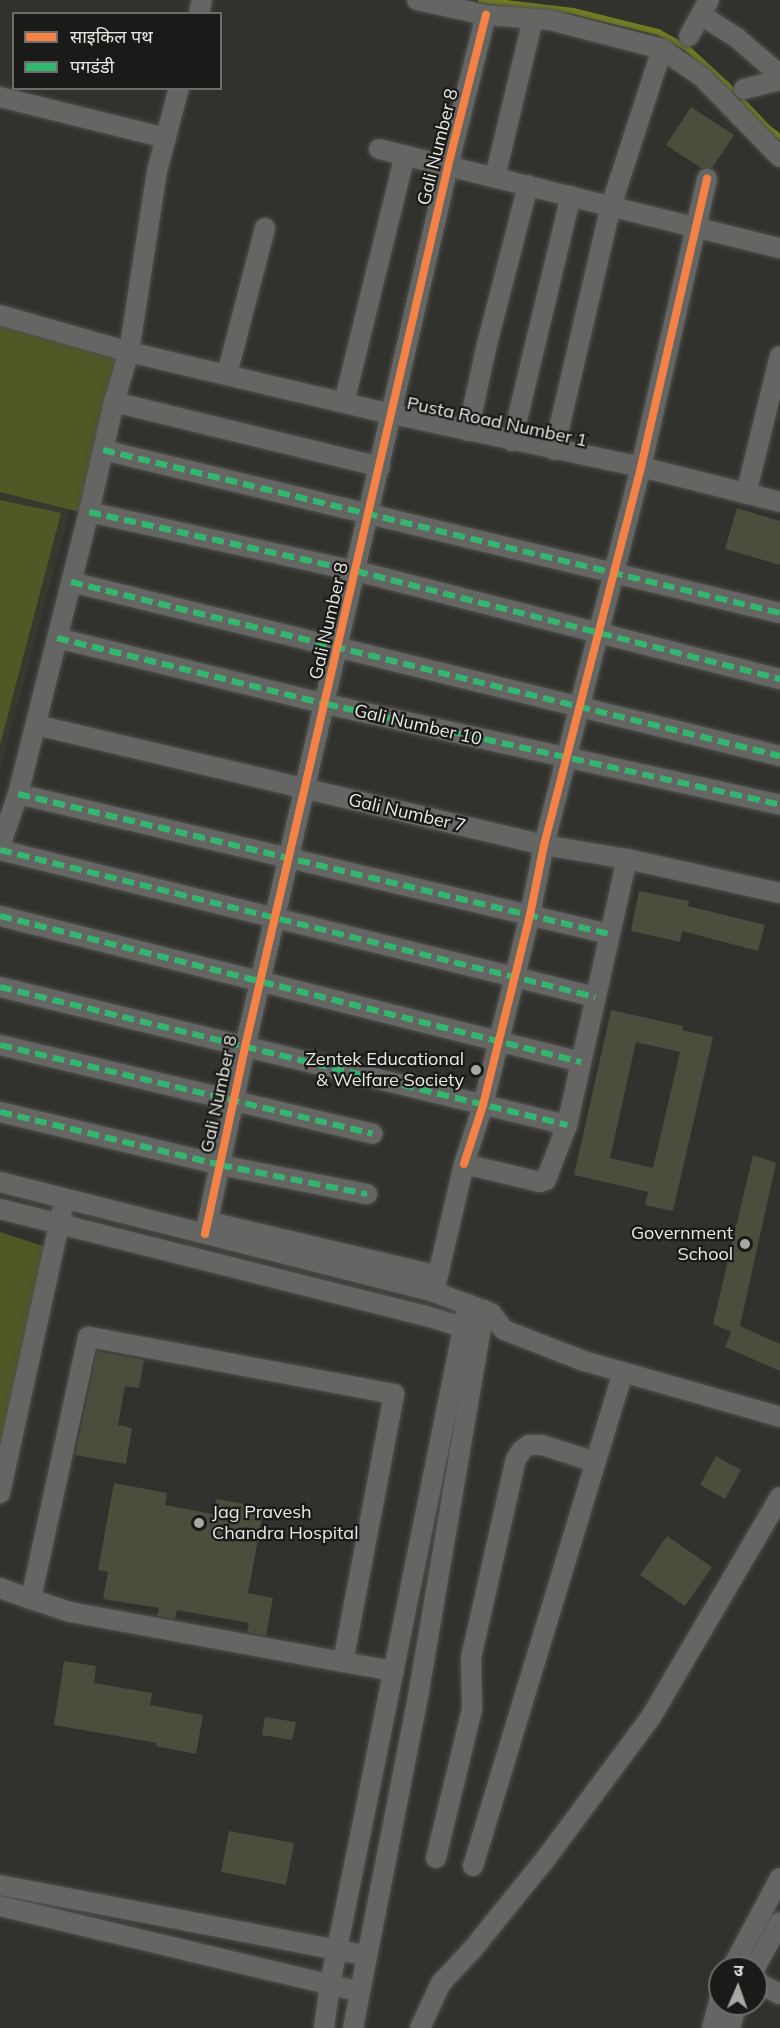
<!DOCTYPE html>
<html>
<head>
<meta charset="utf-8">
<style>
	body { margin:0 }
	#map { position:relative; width:780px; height:2028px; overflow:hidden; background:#31322d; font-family:Mulish,"Noto Sans Devanagari",sans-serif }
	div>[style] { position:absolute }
	.built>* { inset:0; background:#36392d }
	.green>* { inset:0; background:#515826 }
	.stream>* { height:6px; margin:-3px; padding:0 3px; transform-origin:3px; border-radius:3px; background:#737e1f }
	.building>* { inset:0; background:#4b4d3d }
	.roads { filter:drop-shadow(0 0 2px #4f4f4c) drop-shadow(0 0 2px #4f4f4c) }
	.minor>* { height:20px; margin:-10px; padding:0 10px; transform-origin:10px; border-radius:10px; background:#656563 }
	.quiet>* { height:6px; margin-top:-3px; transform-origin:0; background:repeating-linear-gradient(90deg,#33b770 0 12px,transparent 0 18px) }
	.cycleway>* { height:8px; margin:-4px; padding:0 4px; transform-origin:4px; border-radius:4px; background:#f48246 }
	.dots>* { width:16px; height:16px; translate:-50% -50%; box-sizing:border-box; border:3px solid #1a1b18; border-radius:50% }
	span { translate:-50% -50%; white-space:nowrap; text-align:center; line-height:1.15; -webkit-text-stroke:4.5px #1a1b18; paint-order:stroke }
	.street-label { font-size:18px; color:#e8e9e4 }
	.poi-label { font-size:18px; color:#e8e9e4 }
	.right { translate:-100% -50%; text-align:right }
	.left { translate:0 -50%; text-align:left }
	.legend { position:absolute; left:12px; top:12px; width:210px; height:78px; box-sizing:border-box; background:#1a1b18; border:2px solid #6c6d6a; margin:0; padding:8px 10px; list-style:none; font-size:18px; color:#e8e9e4 }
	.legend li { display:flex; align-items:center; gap:12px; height:30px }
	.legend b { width:30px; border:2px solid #6c6d6a }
	.north { position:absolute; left:708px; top:1956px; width:60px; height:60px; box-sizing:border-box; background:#1a1b18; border:2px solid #6c6d6a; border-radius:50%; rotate:2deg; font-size:16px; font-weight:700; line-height:24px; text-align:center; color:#e8e9e4 }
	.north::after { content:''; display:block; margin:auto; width:21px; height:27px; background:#a8a9a4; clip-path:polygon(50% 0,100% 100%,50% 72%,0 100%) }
</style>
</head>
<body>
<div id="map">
	<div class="built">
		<div style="clip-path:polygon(0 490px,71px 507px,0 770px)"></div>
	</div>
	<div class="green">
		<div style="clip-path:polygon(0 317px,129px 356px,87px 514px,0 492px)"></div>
		<div style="clip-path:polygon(0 500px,61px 513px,0 745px)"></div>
		<div style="clip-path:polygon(0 1232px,46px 1247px,0 1491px)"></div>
	</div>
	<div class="stream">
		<div style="left:481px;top:0;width:93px;rotate:6.8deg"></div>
		<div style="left:573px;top:11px;width:88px;rotate:13.9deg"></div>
		<div style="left:658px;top:32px;width:33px;rotate:29deg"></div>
		<div style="left:687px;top:48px;width:54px;rotate:42.8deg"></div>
		<div style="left:727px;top:85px;width:58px;rotate:46.4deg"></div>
		<div style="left:767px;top:127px;width:16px;rotate:38deg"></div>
	</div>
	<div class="building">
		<div style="clip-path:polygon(691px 107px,734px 135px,712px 168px,701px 168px,666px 145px)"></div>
		<div style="clip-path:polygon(737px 508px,780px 521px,780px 565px,725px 549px)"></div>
		<div style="clip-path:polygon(639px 891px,689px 901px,688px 906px,765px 925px,758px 951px,682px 931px,680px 942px,631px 931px)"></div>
		<div style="clip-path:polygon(evenodd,611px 1010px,683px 1026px,682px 1030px,713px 1037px,673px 1211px,645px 1205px,648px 1192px,574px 1175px,611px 1010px,636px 1042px,680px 1052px,653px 1168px,610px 1158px,636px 1042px)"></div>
		<div style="clip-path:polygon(753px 1155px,776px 1163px,740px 1326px,780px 1344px,780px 1371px,725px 1347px,731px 1332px,713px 1324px)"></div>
		<div style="clip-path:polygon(97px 1351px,144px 1360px,139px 1388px,125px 1386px,118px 1425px,132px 1428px,126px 1464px,75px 1455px)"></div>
		<div style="clip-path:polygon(716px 1456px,741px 1470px,725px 1499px,700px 1485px)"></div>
		<div style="clip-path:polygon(114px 1483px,167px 1493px,165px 1505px,213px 1514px,216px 1499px,264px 1507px,248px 1593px,273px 1598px,266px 1636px,247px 1632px,249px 1623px,177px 1610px,175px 1619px,157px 1616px,159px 1608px,103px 1599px,108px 1572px,98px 1570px)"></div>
		<div style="clip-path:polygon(667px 1536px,712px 1567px,685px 1606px,640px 1575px)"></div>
		<div style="clip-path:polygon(64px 1661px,96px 1666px,94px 1683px,152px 1693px,150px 1705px,203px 1715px,196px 1754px,156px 1746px,157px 1743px,54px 1725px)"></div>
		<div style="clip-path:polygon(265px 1717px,296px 1722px,292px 1740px,262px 1735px)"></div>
		<div style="clip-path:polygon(229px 1831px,294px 1843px,286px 1885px,221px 1872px)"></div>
	</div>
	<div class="roads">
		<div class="minor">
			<div style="left:417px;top:0;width:71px;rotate:12.3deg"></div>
			<div style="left:486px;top:15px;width:64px;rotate:4.5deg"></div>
			<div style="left:550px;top:20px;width:116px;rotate:14.5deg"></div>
			<div style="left:662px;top:49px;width:49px;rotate:35deg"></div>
			<div style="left:702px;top:77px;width:112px;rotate:45.7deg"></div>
			<div style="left:199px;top:14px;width:14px;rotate:-78deg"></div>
			<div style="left:701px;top:15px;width:43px;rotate:32.6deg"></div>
			<div style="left:737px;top:38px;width:57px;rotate:40.7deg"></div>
			<div style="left:689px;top:36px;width:41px;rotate:-60.9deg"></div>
			<div style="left:744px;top:89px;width:37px;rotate:-14deg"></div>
			<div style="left:0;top:97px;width:171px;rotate:13.9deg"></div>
			<div style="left:379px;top:149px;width:413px;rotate:13.9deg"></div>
			<div style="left:495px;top:177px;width:163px;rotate:-76.5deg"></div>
			<div style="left:0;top:315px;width:134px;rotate:16deg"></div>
			<div style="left:129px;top:352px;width:270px;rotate:13.3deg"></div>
			<div style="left:392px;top:414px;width:255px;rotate:12deg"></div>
			<div style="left:641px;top:467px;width:143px;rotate:14.1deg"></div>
			<div style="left:227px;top:374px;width:151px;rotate:-75.4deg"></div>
			<div style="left:114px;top:402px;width:274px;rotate:13.7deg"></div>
			<div style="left:344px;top:403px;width:255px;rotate:-76.2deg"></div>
			<div style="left:468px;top:431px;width:89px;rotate:-77.7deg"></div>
			<div style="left:487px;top:344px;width:164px;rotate:-75.5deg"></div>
			<div style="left:512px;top:441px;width:252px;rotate:-76.5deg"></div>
			<div style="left:103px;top:450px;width:696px;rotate:13.54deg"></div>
			<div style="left:554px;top:450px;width:251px;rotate:-76.9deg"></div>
			<div style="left:611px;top:206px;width:165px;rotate:-72deg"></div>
			<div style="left:746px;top:494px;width:142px;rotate:-76.2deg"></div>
			<div style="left:89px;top:512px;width:273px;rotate:12.5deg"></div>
			<div style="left:356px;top:571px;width:438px;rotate:14.3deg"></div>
			<div style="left:71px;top:582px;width:730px;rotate:13.79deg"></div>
			<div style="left:57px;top:638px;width:277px;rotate:13.8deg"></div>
			<div style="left:326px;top:704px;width:465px;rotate:12.5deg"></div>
			<div style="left:36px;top:725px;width:522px;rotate:13.29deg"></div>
			<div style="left:544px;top:845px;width:84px;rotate:9.6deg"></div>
			<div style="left:627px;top:859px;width:157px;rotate:12.5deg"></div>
			<div style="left:18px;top:794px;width:607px;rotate:13.33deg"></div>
			<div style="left:0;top:846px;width:55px;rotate:-70.9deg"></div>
			<div style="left:18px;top:794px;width:291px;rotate:-75.9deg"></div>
			<div style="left:89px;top:512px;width:113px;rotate:-77.2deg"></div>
			<div style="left:114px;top:402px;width:52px;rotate:-73.3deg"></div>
			<div style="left:129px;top:352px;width:183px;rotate:-81.2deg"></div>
			<div style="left:157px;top:171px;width:86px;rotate:-75.2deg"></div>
			<div style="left:0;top:850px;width:613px;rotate:13.88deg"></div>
			<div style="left:0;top:916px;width:599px;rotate:14.11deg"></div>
			<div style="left:0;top:987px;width:584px;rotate:13.68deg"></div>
			<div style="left:0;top:1045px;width:383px;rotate:13.4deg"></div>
			<div style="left:0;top:1112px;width:226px;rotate:13.5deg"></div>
			<div style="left:220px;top:1165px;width:150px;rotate:11.2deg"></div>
			<div style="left:464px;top:1164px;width:62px;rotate:-72.1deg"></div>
			<div style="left:483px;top:1105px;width:196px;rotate:-76.1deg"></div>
			<div style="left:530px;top:915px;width:71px;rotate:-78.7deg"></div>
			<div style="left:544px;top:845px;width:390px;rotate:-75.6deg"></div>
			<div style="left:641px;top:467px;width:296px;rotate:-77.1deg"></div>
			<div style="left:0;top:1182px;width:448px;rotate:14.2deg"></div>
			<div style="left:434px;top:1292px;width:61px;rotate:20.2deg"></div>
			<div style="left:491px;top:1313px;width:21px;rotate:53deg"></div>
			<div style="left:504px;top:1330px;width:86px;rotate:21.2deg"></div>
			<div style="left:584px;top:1361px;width:204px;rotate:15.9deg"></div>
			<div style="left:0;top:1209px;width:436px;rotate:14.1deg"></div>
			<div style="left:423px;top:1315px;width:54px;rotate:17.1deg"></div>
			<div style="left:210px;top:1222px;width:234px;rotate:13.3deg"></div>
			<div style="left:205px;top:1234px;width:191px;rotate:-77.9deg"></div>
			<div style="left:245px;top:1047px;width:904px;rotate:-77.02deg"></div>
			<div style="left:448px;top:166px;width:156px;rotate:-75.9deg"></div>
			<div style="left:434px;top:1292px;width:131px;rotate:-76.8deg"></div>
			<div style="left:464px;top:1164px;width:78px;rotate:13.3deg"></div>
			<div style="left:540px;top:1182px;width:6px;rotate:-18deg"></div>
			<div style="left:546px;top:1180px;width:59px;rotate:-69.1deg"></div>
			<div style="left:567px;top:1125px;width:273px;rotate:-77.3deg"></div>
			<div style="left:0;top:1493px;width:288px;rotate:-77.6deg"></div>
			<div style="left:0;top:1588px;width:33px;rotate:20deg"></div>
			<div style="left:343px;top:1662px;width:273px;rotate:-79.2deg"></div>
			<div style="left:394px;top:1394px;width:311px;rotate:-169.4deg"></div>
			<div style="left:88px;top:1337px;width:268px;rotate:102.3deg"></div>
			<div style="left:31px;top:1599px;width:41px;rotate:18.4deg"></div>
			<div style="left:70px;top:1612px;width:278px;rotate:10.4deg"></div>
			<div style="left:343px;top:1662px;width:52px;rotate:10deg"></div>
			<div style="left:436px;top:1858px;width:153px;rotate:-76.4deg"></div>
			<div style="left:472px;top:1709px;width:51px;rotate:-91.1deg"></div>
			<div style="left:471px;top:1658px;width:204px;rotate:-77.3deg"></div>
			<div style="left:516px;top:1459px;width:11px;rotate:-56deg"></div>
			<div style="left:522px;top:1450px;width:9px;rotate:-36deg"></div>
			<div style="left:529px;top:1445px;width:13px"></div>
			<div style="left:542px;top:1445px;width:56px;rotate:17.8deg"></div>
			<div style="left:473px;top:1866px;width:516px;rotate:-73.11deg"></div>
			<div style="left:0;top:1885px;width:374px;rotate:10.9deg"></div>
			<div style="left:0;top:1906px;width:370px;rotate:13.4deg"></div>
			<div style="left:732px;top:1968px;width:102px;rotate:-61.9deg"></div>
			<div style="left:755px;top:1968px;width:52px;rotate:-61.5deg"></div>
			<div style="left:756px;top:1982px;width:27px;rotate:27deg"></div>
			<div style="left:324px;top:2028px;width:44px;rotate:-82.2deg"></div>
			<div style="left:330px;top:1984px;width:694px;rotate:-78.53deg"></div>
			<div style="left:353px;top:2028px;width:326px;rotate:-78.9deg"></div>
			<div style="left:416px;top:1708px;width:404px;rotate:-80.3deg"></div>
			<div style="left:420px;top:2028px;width:50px;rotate:-65deg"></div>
			<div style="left:441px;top:1983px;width:45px;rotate:-46.8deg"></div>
			<div style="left:472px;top:1950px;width:119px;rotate:-51.1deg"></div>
			<div style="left:547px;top:1857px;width:174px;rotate:-53.4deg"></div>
			<div style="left:651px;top:1717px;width:255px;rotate:-59.6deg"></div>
			<div style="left:712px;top:2028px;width:31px;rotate:-75deg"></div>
			<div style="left:730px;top:2028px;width:25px;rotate:-74deg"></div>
		</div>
	</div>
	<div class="quiet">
		<div style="left:103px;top:450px;width:696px;rotate:13.54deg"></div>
		<div style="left:89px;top:512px;width:273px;rotate:12.5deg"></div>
		<div style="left:356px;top:571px;width:438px;rotate:14.3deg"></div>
		<div style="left:71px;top:582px;width:730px;rotate:13.79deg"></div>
		<div style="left:57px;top:638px;width:277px;rotate:13.8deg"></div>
		<div style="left:326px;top:704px;width:465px;rotate:12.5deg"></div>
		<div style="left:18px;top:794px;width:607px;rotate:13.33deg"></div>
		<div style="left:0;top:850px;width:613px;rotate:13.88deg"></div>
		<div style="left:0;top:916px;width:599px;rotate:14.11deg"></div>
		<div style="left:0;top:987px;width:584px;rotate:13.68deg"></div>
		<div style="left:0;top:1045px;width:383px;rotate:13.4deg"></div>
		<div style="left:0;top:1112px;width:226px;rotate:13.5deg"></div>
		<div style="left:220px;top:1165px;width:150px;rotate:11.2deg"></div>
	</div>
	<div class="cycleway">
		<div style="left:464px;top:1164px;width:62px;rotate:-72.1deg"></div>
		<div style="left:483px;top:1105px;width:196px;rotate:-76.1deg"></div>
		<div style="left:530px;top:915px;width:71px;rotate:-78.7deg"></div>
		<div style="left:544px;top:845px;width:390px;rotate:-75.6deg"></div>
		<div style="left:641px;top:467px;width:296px;rotate:-77.1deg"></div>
		<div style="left:205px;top:1234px;width:191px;rotate:-77.9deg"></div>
		<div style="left:245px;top:1047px;width:904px;rotate:-77.02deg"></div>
		<div style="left:448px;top:166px;width:156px;rotate:-75.9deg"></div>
	</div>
	<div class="dots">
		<div style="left:476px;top:1070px;background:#a8a9a4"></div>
		<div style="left:745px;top:1244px;background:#a8a9a4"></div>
		<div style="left:199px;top:1523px;background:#a8a9a4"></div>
	</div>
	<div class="street-label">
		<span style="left:438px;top:147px;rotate:-76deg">Gali Number 8</span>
		<span style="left:497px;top:422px;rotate:12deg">Pusta Road Number 1</span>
		<span style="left:329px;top:621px;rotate:-77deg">Gali Number 8</span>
		<span style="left:418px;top:725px;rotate:13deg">Gali Number 10</span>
		<span style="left:407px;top:813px;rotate:13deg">Gali Number 7</span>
		<span style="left:219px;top:1094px;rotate:-78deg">Gali Number 8</span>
	</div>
	<div class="poi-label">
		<span class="right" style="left:464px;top:1070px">Zentek Educational<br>&amp; Welfare Society</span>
		<span class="right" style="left:733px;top:1244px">Government<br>School</span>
		<span class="left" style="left:212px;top:1523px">Jag Pravesh<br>Chandra Hospital</span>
	</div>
	<ul class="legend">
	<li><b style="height:8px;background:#f48246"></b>साइकिल पथ</li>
	<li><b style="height:8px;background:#33b770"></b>पगडंडी</li>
	</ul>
	<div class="north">उ</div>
</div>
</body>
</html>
